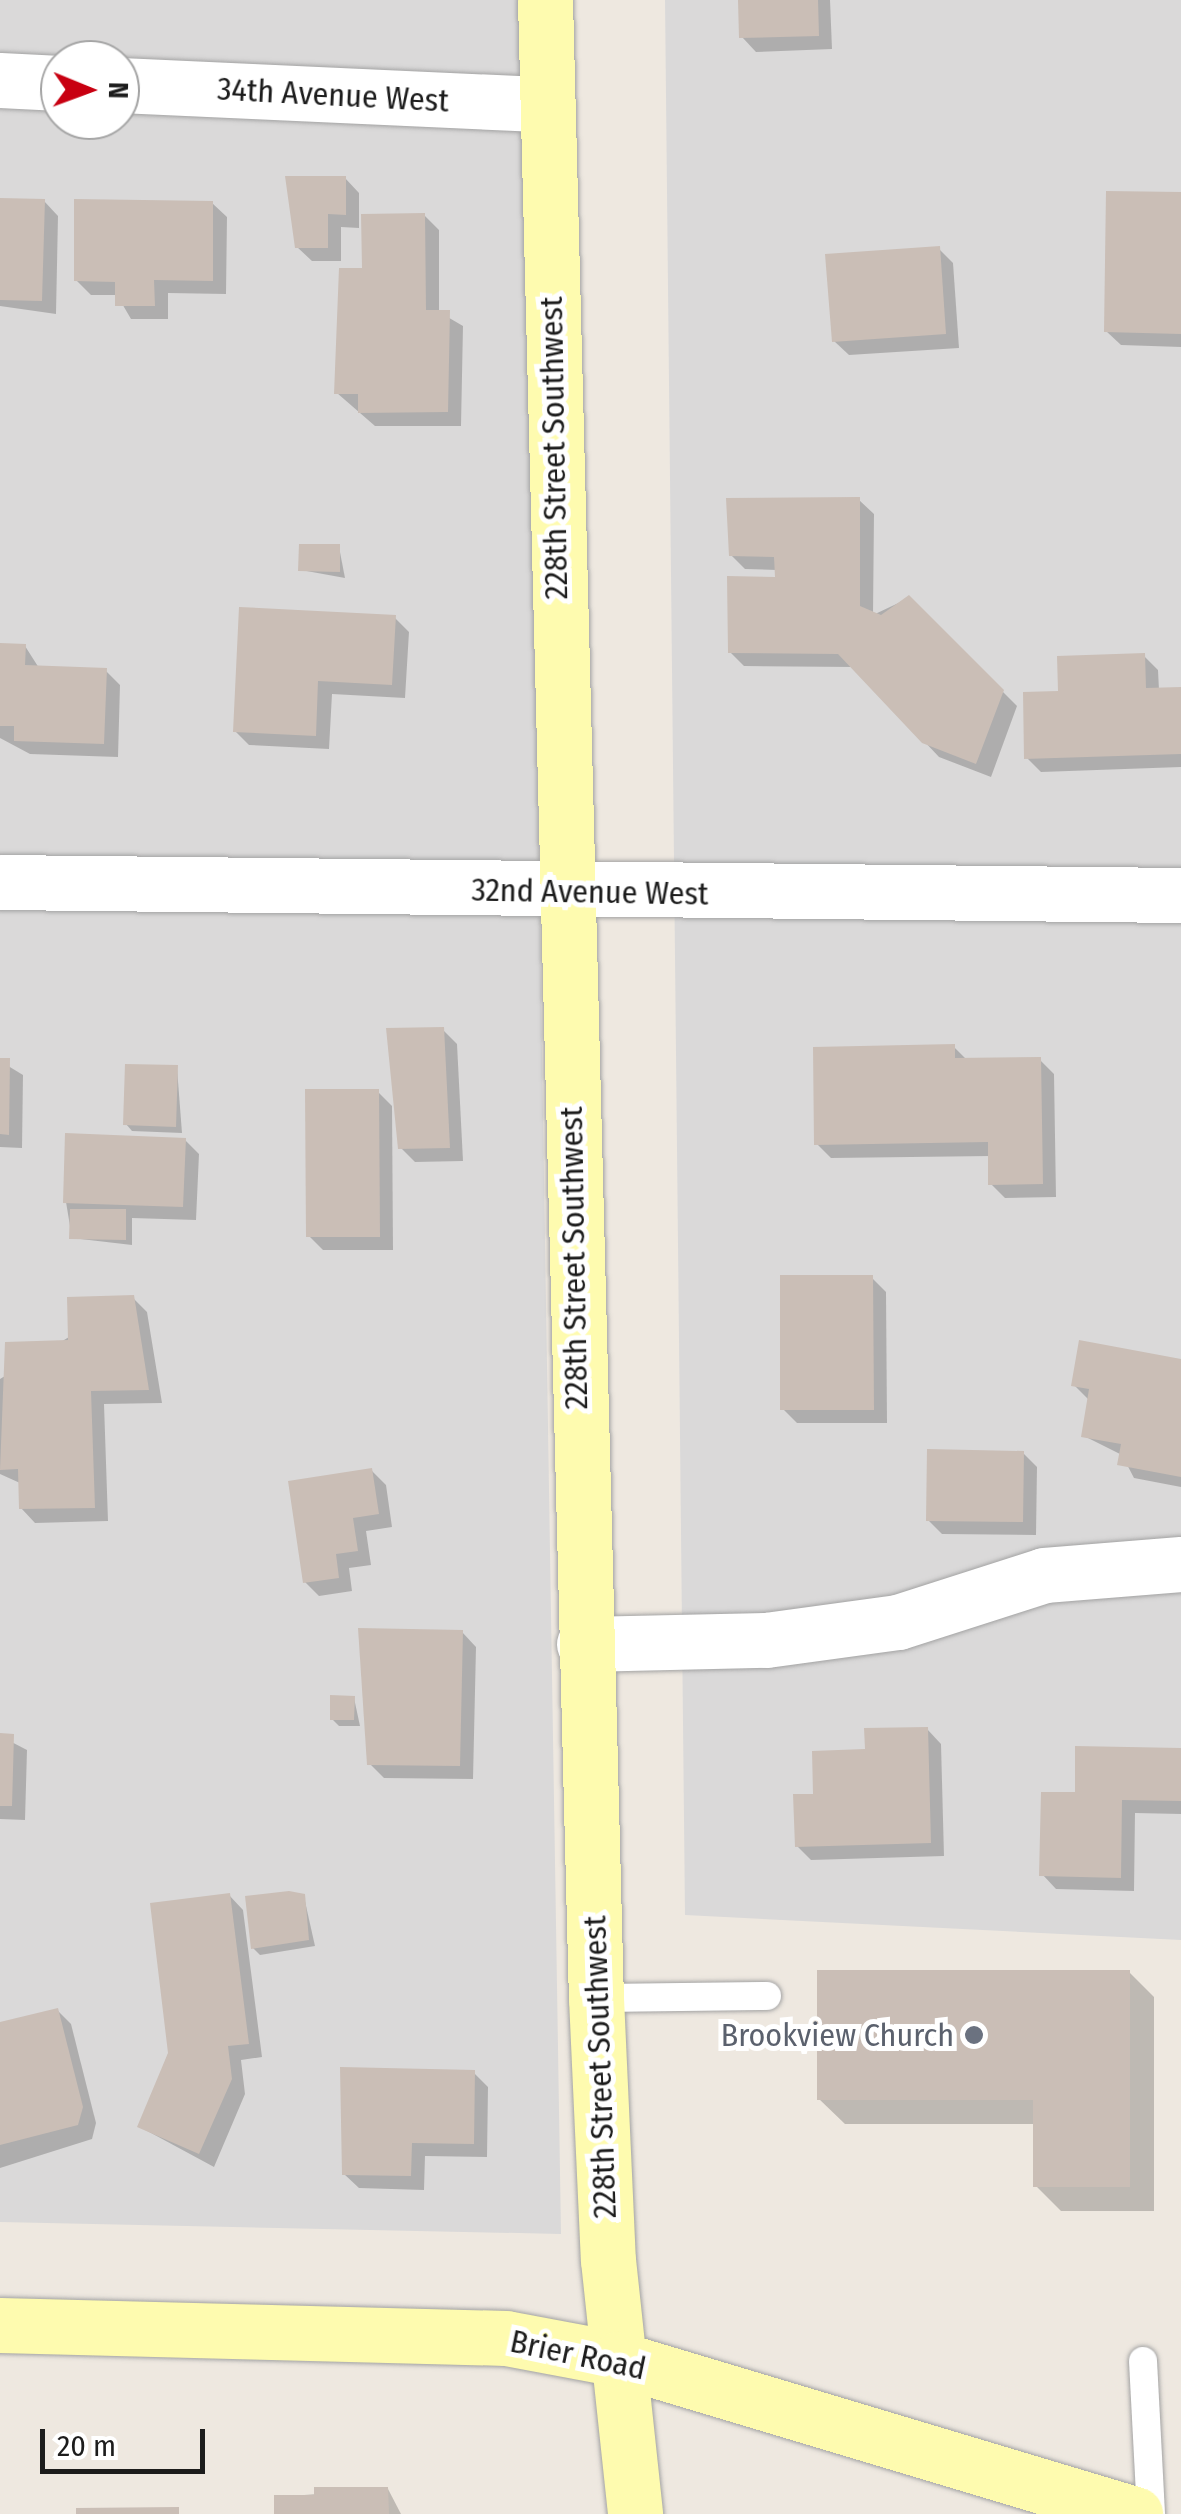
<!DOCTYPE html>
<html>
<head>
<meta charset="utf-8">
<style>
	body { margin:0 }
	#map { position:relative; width:1181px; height:2514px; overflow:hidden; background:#eee8e0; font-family:"Fira Sans Condensed",sans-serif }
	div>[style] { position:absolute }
	.residential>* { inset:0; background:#dad9d9 }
	.shadow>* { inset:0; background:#0003 }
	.building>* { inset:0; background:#cabeb6 }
	.roads { filter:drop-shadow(0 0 2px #a3a3a3) drop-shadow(0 0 2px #a3a3a3) }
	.lane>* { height:28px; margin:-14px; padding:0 14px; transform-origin:14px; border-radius:14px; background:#fff }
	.street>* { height:55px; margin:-27.5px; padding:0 27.5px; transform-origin:27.5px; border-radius:27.5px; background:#fff }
	.secondary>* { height:55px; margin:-27.5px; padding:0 27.5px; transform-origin:27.5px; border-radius:27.5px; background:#fefbaf }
	.dots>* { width:28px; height:28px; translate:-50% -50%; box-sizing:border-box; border:5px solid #fff; border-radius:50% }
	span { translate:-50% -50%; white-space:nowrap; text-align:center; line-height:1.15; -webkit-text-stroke:10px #fff; paint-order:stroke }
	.street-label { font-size:32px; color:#1c1c1c }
	.worship-label { font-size:32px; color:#5b616d }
	.right { translate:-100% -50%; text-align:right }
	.north { position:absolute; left:40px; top:40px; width:100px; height:100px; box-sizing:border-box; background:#fff; border:2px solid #a4a4a4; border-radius:50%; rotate:91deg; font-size:28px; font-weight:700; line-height:40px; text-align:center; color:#1c1c1c }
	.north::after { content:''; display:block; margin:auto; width:35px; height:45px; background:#c80011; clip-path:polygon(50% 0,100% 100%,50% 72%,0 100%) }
	.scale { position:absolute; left:40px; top:2429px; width:165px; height:45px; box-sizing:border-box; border:5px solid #1c1c1c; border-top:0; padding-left:12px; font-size:30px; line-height:35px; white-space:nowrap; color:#1c1c1c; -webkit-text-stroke:8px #fff; paint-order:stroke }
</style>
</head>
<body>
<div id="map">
	<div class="residential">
		<div style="clip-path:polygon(evenodd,0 0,525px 0,561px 2234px,0 2222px,0 0,60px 60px,120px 60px,120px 120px,60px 120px,60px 60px)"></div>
		<div style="clip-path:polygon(665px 0,1181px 0,1181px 1940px,685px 1915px)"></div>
	</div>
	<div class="shadow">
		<div style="clip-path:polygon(741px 0,830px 0,832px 49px,756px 52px,742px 37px)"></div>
		<div style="clip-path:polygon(288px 178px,345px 178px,359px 193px,359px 228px,341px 227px,341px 261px,312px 261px,297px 247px)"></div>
		<div style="clip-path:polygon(1181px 195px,1181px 347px,1121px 345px,1106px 331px)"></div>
		<div style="clip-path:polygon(0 200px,44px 201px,58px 216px,56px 314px,0 306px)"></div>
		<div style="clip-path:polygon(212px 203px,227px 217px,226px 294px,168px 293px,168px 319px,131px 319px,117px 295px,91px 295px,76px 280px)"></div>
		<div style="clip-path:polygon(424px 215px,439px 230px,439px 312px,463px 326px,461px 426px,375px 426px,337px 393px,365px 270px)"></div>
		<div style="clip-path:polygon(939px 249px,953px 263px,959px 348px,849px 355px,834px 341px)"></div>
		<div style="clip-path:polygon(859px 500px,874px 514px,873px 615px,909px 598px,1017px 706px,991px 777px,939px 757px,854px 667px,744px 666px,730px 652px,777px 580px,777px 570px,745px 569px,731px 555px)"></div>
		<div style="clip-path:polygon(339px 547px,345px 578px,301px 570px)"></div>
		<div style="clip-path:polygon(394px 617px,409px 632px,405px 698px,332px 694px,329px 749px,249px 745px,235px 731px)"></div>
		<div style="clip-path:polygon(0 645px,25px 646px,39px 668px,106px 671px,120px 685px,118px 757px,30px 754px,0 738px)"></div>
		<div style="clip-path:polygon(1144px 656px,1158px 670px,1159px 690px,1181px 689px,1181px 767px,1041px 772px,1027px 758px,1061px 694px)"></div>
		<div style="clip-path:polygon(443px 1030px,457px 1044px,463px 1161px,415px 1162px,401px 1148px,389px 1031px)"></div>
		<div style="clip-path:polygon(954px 1047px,967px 1060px,1040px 1060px,1054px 1074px,1056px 1197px,1005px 1198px,991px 1184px,991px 1156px,831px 1158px,817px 1144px)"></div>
		<div style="clip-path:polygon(0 1061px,23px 1075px,22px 1148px,0 1147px)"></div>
		<div style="clip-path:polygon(177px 1068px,182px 1133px,132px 1131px,126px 1124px)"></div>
		<div style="clip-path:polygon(378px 1092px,392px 1106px,393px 1250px,323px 1250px,309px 1236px)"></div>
		<div style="clip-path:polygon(185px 1140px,199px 1154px,196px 1220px,132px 1218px,132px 1245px,72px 1238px,66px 1202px)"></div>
		<div style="clip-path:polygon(872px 1278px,886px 1292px,887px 1423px,797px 1423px,783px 1409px)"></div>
		<div style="clip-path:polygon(133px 1298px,147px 1312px,162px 1403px,104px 1404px,108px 1521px,35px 1523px,21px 1508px,20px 1483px,0 1474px,0 1379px)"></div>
		<div style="clip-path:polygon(1181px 1361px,1181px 1487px,1134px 1478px,1122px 1455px,1084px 1436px,1088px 1399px,1074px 1385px)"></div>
		<div style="clip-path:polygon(1023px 1453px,1037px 1467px,1036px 1535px,942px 1534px,928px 1520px)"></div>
		<div style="clip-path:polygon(372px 1471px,386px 1485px,392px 1527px,366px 1531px,371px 1565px,349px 1568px,352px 1591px,319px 1596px,305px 1582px)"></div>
		<div style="clip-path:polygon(360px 1631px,462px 1632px,476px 1647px,473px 1779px,384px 1778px,370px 1764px)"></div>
		<div style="clip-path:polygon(354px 1698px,360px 1726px,339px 1726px,332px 1719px)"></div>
		<div style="clip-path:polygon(927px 1729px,941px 1744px,944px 1856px,811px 1860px,797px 1846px,816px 1796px,868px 1752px)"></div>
		<div style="clip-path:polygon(0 1736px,27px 1750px,25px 1820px,0 1819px)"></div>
		<div style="clip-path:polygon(1181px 1750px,1181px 1814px,1135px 1813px,1134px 1891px,1056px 1889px,1042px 1874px,1077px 1795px)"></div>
		<div style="clip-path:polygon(229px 1895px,243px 1910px,262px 2057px,241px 2060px,245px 2094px,214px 2167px,140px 2127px)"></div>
		<div style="clip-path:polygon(304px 1897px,315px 1946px,260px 1955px,253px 1948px)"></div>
		<div style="clip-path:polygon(1129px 1972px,1154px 1997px,1154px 2211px,1061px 2211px,1036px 2186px,1035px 2124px,845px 2124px,819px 2099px)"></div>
		<div style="clip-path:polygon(57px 2010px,71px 2024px,96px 2123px,92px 2139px,0 2168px,0 2025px)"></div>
		<div style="clip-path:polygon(474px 2073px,488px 2087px,487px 2157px,425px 2156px,424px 2190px,359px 2188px,344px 2174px)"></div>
		<div style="clip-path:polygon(388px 2489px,401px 2514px,277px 2514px,276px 2497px)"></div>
	</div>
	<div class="building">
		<div style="clip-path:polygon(738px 0,818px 0,819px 36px,739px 38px)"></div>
		<div style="clip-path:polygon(285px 176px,346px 176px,346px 215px,328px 214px,328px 248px,295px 248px)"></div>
		<div style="clip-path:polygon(1106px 191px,1181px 192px,1181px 334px,1104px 332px)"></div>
		<div style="clip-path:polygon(0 198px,45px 199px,42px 301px,0 300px)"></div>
		<div style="clip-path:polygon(74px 199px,213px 201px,213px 281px,154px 280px,155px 306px,115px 306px,115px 282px,74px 281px)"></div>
		<div style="clip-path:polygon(425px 213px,426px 310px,450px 310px,448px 412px,358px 413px,358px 394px,334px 394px,339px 268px,362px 268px,361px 214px)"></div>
		<div style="clip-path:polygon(940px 246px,946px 334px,832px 342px,825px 254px)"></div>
		<div style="clip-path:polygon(860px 497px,860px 606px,881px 615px,909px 595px,1004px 690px,976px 764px,922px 743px,838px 654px,728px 653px,727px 576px,775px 577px,774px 557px,729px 556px,726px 498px)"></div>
		<div style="clip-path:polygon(299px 544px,340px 544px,340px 572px,298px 571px)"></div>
		<div style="clip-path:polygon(239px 607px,396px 615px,392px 685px,318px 681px,316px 736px,233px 732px)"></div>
		<div style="clip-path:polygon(0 643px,26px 644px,25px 665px,107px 668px,104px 744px,14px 741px,14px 726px,0 726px)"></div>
		<div style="clip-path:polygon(1145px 653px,1146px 688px,1181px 687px,1181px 754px,1024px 759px,1023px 692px,1058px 691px,1057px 656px)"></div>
		<div style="clip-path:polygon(444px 1027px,450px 1148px,398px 1149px,386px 1028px)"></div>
		<div style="clip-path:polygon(955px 1044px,955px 1058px,1041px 1057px,1043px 1184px,988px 1185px,988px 1142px,814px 1145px,813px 1047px)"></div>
		<div style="clip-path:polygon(0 1058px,10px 1058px,9px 1135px,0 1134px)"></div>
		<div style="clip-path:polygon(125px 1064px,178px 1065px,176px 1127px,123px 1125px)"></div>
		<div style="clip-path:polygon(305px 1089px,379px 1089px,380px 1237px,306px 1237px)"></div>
		<div style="clip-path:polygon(65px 1133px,186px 1138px,183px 1207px,63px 1203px)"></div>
		<div style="clip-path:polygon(70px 1209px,126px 1209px,126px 1240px,69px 1239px)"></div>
		<div style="clip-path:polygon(780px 1275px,873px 1275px,874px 1410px,780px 1410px)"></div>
		<div style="clip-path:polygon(134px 1295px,149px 1390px,91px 1391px,95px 1508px,19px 1509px,18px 1469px,0 1470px,5px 1342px,68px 1340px,67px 1297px)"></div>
		<div style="clip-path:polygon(1079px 1340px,1181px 1359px,1181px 1477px,1117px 1465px,1121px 1444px,1081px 1437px,1089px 1389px,1071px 1386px)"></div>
		<div style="clip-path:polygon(927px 1449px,1024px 1451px,1023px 1522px,926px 1521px)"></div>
		<div style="clip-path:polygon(372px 1468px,379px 1514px,353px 1518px,358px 1551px,336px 1554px,339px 1578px,303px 1583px,288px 1481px)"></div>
		<div style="clip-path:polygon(358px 1628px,463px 1630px,460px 1766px,367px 1765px)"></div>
		<div style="clip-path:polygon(330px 1695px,355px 1696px,354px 1720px,330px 1720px)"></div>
		<div style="clip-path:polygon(928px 1727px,931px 1843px,795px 1847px,793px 1794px,813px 1794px,812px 1751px,865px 1749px,864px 1728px)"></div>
		<div style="clip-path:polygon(0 1733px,14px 1734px,12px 1806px,0 1806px)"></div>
		<div style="clip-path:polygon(1075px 1746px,1181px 1748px,1181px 1801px,1122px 1800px,1121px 1878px,1039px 1876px,1041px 1792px,1075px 1792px)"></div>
		<div style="clip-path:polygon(289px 1891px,305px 1894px,309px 1940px,251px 1949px,245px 1896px)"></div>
		<div style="clip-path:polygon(230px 1893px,249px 2044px,228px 2046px,232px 2079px,199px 2154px,137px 2127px,168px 2053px,150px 1903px)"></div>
		<div style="clip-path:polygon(817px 1970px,1130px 1970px,1130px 2187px,1033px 2187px,1033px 2100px,817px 2100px)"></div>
		<div style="clip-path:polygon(58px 2008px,83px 2107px,78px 2125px,0 2145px,0 2022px)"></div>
		<div style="clip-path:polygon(340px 2067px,475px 2070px,474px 2144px,412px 2143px,411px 2176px,342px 2175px)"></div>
		<div style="clip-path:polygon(314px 2487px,388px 2487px,389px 2514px,274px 2514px,274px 2495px,314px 2495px)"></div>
		<div style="clip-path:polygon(179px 2507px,179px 2514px,76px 2514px,76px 2508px)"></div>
	</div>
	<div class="roads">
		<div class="lane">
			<div style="left:596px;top:1998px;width:171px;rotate:-0.7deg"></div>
			<div style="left:1143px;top:2361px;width:153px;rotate:87deg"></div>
		</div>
		<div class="street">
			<div style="left:0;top:80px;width:60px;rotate:2.9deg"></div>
			<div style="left:120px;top:85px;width:425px;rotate:2.6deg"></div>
			<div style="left:0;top:882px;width:1181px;rotate:0.63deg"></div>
			<div style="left:584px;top:1644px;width:182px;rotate:-1.3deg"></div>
			<div style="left:766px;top:1640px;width:133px;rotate:-7.8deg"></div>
			<div style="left:898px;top:1622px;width:153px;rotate:-17.8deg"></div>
			<div style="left:1044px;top:1575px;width:137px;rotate:-4.6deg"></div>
		</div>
		<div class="secondary">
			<div style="left:545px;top:0;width:1999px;rotate:88.54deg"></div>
			<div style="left:596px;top:1998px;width:262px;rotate:87.4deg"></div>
			<div style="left:608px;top:2260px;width:255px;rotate:83.9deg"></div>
			<div style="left:0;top:2325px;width:506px;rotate:1.47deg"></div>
			<div style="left:506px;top:2338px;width:114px;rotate:10.6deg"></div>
			<div style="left:618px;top:2359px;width:540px;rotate:16.69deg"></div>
		</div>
	</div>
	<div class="dots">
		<div style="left:974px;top:2035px;background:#6b7280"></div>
	</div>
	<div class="street-label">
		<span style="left:333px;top:95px;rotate:3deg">34th Avenue West</span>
		<span style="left:554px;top:448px;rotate:-91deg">228th Street Southwest</span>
		<span style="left:590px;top:892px;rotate:1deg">32nd Avenue West</span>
		<span style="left:574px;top:1258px;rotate:-91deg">228th Street Southwest</span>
		<span style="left:600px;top:2067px;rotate:-92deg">228th Street Southwest</span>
		<span style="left:578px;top:2355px;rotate:12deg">Brier Road</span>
	</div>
	<div class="worship-label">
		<span class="right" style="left:954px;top:2035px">Brookview Church</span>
	</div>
	<div class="north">N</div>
	<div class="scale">20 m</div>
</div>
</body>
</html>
